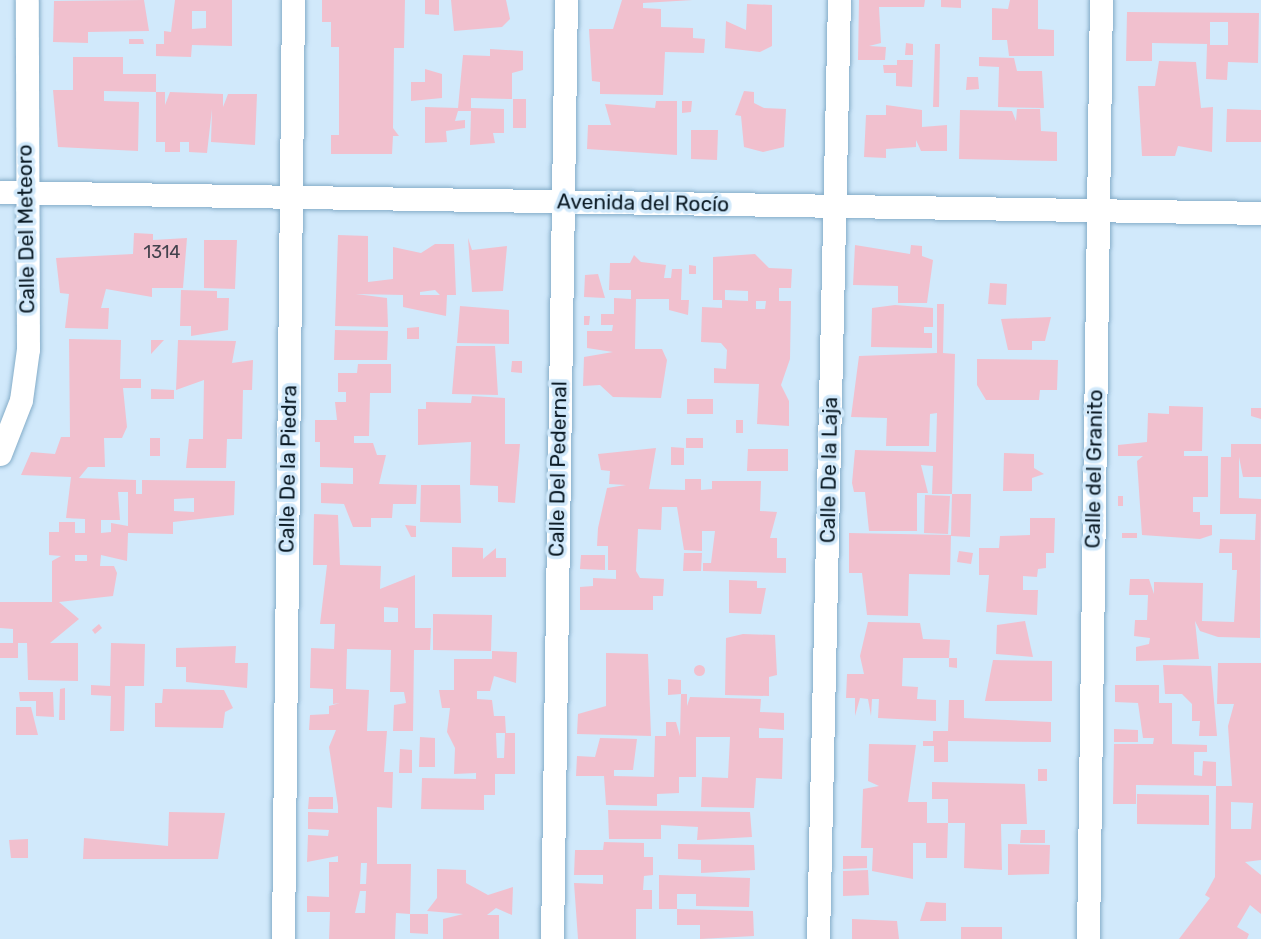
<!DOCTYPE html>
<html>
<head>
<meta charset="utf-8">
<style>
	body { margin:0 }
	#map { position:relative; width:1261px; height:939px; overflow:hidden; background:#d1e9fb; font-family:Rubik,sans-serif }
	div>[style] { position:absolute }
	.building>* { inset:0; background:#f1c0ce }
	.round { border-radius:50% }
	.roads { filter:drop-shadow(0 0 2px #84acc8) drop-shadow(0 0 2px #84acc8) }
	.street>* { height:23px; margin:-11.5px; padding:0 11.5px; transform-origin:11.5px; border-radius:11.5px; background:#fff }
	span { translate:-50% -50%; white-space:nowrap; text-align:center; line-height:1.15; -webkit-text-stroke:7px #d1e9fb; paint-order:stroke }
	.number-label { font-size:18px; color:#43424d }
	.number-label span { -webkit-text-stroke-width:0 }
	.street-label { font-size:21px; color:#091822 }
</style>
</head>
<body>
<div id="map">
	<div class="building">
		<div style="clip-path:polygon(144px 0,149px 31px,88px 32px,88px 43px,53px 42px,54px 1px)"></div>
		<div style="clip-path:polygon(evenodd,175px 0,232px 0,232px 46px,192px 45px,191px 57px,156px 56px,156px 44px,164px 44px,164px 31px,171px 32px,175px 0,192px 11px,206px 11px,206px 28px,192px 29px,192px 11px)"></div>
		<div style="clip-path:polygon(322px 0,405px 0,404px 48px,394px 48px,393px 128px,399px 136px,393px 136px,392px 154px,331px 154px,331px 135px,339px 135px,339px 47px,331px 47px,331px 22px,322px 22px)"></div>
		<div style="clip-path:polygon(425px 0,439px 0,439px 15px,425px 14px)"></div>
		<div style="clip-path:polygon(451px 0,506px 0,510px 19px,502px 27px,454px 31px)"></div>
		<div style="clip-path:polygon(622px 0,693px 0,643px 3px,643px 8px,661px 9px,661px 27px,693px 28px,693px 38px,705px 39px,704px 53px,665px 52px,663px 95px,600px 94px,600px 82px,592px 81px,589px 29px,613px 29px)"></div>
		<div style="clip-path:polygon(859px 0,925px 0,924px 7px,879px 7px,881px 43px,869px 46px,886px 47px,885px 60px,858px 60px)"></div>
		<div style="clip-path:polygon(941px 0,961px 0,961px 8px,941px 7px)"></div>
		<div style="clip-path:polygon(1010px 0,1038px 0,1038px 29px,1054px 30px,1054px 56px,1009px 56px,1007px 40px,992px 40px,992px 8px,1008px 9px)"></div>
		<div style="clip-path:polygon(747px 4px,772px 5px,772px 46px,760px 52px,725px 48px,726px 21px,746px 30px)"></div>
		<div style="clip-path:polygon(evenodd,1127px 12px,1259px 13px,1258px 63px,1228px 62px,1227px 80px,1206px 79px,1207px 44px,1152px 43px,1152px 61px,1126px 61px,1127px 12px,1210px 22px,1228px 22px,1228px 45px,1210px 45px,1210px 22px)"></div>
		<div style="clip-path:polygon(129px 39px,143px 39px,144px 44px,129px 44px)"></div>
		<div style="clip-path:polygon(906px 43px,913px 44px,913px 55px,905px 55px)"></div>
		<div style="clip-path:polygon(935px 44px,940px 44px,939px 107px,933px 107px)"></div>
		<div style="clip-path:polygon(490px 49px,523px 51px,523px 70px,512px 73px,512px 99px,471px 98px,471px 108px,504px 109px,504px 133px,493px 133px,495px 143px,470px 145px,471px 111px,458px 111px,455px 121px,465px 120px,465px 128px,446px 131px,447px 142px,425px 143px,425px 107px,458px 108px,463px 55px,490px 56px)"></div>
		<div style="clip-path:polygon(73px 57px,123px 57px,123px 74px,156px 74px,156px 92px,104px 91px,104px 101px,139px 102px,138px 151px,58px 147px,53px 90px,73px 90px)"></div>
		<div style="clip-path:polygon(979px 57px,1014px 58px,1017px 71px,1042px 71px,1044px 108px,998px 107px,999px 67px,979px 66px)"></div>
		<div style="clip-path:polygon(897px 60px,913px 60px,912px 87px,896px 86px,896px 73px,884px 73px,883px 65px,897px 65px)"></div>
		<div style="clip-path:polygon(1159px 61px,1196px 62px,1201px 108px,1213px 107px,1212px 152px,1178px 146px,1175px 156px,1142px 156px,1138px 86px,1155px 86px)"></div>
		<div style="clip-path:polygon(425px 69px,442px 74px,442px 98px,411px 101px,411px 82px,425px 82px)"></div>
		<div style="clip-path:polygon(967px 77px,978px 77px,979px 89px,966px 90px)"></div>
		<div style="clip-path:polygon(744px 91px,754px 92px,754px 103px,764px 108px,786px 109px,784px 147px,763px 152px,744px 147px,741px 116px,735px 115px)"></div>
		<div style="clip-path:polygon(156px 92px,165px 92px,165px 105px,170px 92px,223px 94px,223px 107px,228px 94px,257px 94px,255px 145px,211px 142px,212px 109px,207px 153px,189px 152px,189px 142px,180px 142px,180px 152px,165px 152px,165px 142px,156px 142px)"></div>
		<div style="clip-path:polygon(513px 99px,526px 99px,526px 128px,513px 128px)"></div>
		<div style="clip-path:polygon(656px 101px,677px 101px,677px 155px,587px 149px,588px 125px,611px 125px,605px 104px,655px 108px)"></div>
		<div style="clip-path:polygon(682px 101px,692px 101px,691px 112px,682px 113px)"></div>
		<div style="clip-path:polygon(886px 105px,922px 110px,922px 127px,947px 125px,947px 151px,921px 151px,916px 140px,916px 147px,886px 149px,886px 158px,864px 157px,866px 115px,886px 115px)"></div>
		<div style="clip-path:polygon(1017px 109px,1040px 109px,1041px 131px,1057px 132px,1057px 161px,959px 159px,960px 110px,1012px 111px,1016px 121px)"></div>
		<div style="clip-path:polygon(1227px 109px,1261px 110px,1261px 142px,1226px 142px)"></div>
		<div style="clip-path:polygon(691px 130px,718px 130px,717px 160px,691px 159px)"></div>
		<div style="clip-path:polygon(134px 233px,153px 234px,153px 240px,187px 238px,183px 288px,152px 288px,152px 297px,106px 289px,101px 308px,109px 308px,108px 329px,65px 328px,69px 294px,60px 293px,56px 258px,133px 254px)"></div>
		<div style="clip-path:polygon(evenodd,338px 235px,368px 236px,368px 282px,393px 279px,393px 247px,421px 253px,435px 244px,454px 244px,456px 295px,447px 295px,446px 316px,403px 307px,403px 295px,356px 294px,387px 298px,388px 327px,335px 326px,338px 235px,435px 290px,440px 295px,420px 295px,420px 292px,435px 290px)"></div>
		<div style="clip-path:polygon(468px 238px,472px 250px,507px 246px,503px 291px,472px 292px)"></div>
		<div style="clip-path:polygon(204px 240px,237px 240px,235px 289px,204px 288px)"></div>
		<div style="clip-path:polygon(855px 245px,910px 254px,911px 245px,922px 246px,922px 256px,933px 260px,927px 303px,898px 303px,898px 286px,853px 285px)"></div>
		<div style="clip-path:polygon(evenodd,755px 254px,769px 268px,792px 269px,791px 288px,779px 288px,779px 301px,791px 301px,790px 359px,781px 385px,789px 401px,789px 426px,757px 424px,759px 384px,714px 383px,714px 368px,726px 369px,727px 350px,721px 343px,701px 342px,702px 307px,722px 308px,722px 300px,713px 300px,713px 257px,755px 254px,725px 290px,748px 291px,748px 301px,725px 300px,725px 290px,755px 254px,756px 301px,766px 301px,765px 309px,756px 309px,756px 301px)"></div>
		<div style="clip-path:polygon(634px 255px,641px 262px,666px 265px,664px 278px,671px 278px,672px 269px,682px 269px,681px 300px,689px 300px,688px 315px,669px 310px,669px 299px,636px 299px,635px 349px,662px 349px,667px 360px,661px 398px,613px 397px,600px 385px,583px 386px,584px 357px,613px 352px,587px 348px,587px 331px,612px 331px,613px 325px,601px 325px,601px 314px,614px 314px,614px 298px,631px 299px,631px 290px,609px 290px,610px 263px,630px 263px)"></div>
		<div style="clip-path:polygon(689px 265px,696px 266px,696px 274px,689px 274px)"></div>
		<div style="clip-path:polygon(598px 274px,605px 298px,584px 297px,585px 275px)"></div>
		<div style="clip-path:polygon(990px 283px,1007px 284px,1006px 305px,988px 304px)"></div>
		<div style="clip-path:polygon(181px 290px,217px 291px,217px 298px,229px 298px,228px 330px,191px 336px,191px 326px,180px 326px)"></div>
		<div style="clip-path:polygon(937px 304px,944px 304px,943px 353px,955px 354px,952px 494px,971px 494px,970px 537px,951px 536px,952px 494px,932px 494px,933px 466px,921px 465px,928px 493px,917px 493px,917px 531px,869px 531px,865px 492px,854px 492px,852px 483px,855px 450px,936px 452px,937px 413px,930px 414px,929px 446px,886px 446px,887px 418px,851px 417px,859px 356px,937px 353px)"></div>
		<div style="clip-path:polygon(895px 305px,933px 308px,933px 327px,924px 327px,924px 333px,932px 333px,932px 348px,871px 347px,872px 308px)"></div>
		<div style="clip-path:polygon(460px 306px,509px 310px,509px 344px,457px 343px)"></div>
		<div style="clip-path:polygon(584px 316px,590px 316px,589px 325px,584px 325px)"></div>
		<div style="clip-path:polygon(1051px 317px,1045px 341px,1032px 341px,1032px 350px,1008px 350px,1001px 319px)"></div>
		<div style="clip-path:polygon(419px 327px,419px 339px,407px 339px,407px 328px)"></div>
		<div style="clip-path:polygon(335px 330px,388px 331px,387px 360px,334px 360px)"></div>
		<div style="clip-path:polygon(evenodd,69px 339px,121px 340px,120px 379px,141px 379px,141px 388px,123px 388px,127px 427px,122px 438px,104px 438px,105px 467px,88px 467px,79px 478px,136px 480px,136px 494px,142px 494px,142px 480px,235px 481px,234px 515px,173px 522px,173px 534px,128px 533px,127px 561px,101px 555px,100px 566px,114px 566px,117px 573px,113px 596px,59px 602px,79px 619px,50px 643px,78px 643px,78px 681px,28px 680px,27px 643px,18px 643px,18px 658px,0 658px,0 643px,13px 643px,13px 629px,0 628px,0 602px,52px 602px,52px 561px,61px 556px,49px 555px,49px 532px,59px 532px,59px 522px,75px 522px,75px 533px,85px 533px,85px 519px,66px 518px,71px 477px,21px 475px,31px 452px,55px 454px,61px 437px,70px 437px,69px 339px,118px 492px,128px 492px,128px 526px,111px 523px,111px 532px,101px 533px,101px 520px,120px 520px,118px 492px,69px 339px,194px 498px,194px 512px,174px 511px,174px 499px,194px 498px,69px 339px,75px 555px,87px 555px,87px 561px,75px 561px,75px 555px)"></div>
		<div style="clip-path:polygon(151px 340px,164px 340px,151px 354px)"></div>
		<div style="clip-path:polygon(178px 340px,236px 341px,232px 363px,253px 360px,252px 390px,243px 390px,242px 439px,227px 439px,226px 468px,186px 468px,189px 439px,203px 439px,204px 380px,176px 390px)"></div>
		<div style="clip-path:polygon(456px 346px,495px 346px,498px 395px,452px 394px)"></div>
		<div style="clip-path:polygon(977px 359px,1058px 360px,1057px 390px,1040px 390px,1039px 400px,986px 400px,977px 385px)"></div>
		<div style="clip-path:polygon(512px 361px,522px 361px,522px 373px,511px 372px)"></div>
		<div style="clip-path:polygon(358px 364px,391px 364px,391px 393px,370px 393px,369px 436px,354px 436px,354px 443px,373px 443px,377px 455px,386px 455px,379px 484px,417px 485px,416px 504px,393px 504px,392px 518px,371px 518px,371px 527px,353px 527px,344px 504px,321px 503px,321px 483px,353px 484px,353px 468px,320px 467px,320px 442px,315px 442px,315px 420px,337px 420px,335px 402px,346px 402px,346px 392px,338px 392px,338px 373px,357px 373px)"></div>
		<div style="clip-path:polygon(151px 389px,174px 390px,174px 399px,151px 399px)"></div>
		<div style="clip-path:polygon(472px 396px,505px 398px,505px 444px,520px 444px,515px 503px,498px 502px,498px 486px,470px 485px,471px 442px,418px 445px,418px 409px,426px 409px,426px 402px,471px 403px)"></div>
		<div style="clip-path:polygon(687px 399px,713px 399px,713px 414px,687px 414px)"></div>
		<div style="clip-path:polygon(1169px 406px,1203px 407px,1202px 451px,1184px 451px,1184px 456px,1208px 456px,1208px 497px,1193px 497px,1193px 512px,1200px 512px,1200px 525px,1212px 525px,1212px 535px,1200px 539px,1142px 535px,1137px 461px,1143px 456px,1118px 456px,1118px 445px,1147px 442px,1148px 413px,1169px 414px)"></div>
		<div style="clip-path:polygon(1251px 408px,1261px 408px,1261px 419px,1251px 416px)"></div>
		<div style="clip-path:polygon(736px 420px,743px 420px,743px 433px,736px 433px)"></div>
		<div style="clip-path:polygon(150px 438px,160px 438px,160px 456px,150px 456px)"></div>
		<div style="clip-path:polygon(686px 438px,703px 438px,703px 448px,686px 448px)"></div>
		<div style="clip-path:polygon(1231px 444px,1261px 444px,1261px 477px,1243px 477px,1239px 457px,1239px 498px,1261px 499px,1260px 638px,1218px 637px,1200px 631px,1195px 621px,1199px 659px,1136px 661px,1136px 647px,1149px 644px,1150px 638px,1134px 636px,1135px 620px,1147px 620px,1148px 595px,1129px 595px,1130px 579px,1149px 579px,1154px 594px,1154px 582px,1203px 583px,1202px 621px,1234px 622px,1237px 570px,1232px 570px,1232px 553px,1219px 553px,1220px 539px,1255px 540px,1256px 514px,1220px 514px,1221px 457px,1231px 457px)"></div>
		<div style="clip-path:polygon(671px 447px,684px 448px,684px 465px,671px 465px)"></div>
		<div style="clip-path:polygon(656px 448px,649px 489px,685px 490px,685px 479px,701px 479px,701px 490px,712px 489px,712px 481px,761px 481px,760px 511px,777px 512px,770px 538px,777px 538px,777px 558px,786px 558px,786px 573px,703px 571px,703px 563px,711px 563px,715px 531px,702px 531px,702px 551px,684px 550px,677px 507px,662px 507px,661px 530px,638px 529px,636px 571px,640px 578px,664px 579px,663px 596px,653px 596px,653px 610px,580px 610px,580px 587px,593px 586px,593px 578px,616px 579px,616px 570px,608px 570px,608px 546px,597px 546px,598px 528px,607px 488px,626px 485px,609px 484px,610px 471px,601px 470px,598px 454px)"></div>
		<div style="clip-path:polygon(748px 449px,788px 449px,788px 471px,747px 471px)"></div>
		<div style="clip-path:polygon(1004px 453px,1034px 454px,1034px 468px,1044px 474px,1032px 478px,1032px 491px,1003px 491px)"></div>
		<div style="clip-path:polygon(421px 485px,460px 485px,461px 523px,420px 522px)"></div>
		<div style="clip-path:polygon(925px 495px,950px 496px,948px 534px,924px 533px)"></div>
		<div style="clip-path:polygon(1118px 496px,1123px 496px,1123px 506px,1118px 506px)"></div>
		<div style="clip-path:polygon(evenodd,314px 514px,338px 515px,340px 565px,381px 566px,380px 589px,415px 575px,415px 628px,431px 628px,430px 650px,414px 650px,413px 731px,393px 731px,394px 705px,406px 703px,404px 692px,390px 692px,391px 650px,347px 649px,346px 689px,369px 690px,367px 731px,387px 731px,384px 772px,393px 772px,392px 808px,377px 807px,377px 864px,411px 864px,410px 914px,428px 914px,428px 934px,410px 933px,410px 914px,396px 913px,395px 939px,329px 939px,330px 912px,307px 912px,307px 896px,329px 897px,329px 862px,338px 862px,338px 856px,307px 862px,308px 835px,328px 836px,329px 830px,308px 829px,308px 812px,338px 813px,338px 806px,329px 747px,336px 730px,309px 730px,310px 715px,329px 714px,329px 706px,340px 703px,333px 704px,333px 689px,310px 688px,311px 648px,334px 649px,335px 624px,320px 624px,327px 565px,313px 565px,314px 514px,384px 607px,398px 608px,398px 622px,384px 622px,384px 607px,314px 514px,361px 863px,367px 863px,366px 884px,360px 884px,361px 863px,314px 514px,360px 891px,366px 891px,365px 913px,355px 913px,360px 891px)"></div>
		<div style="clip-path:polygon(1030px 518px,1055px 518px,1054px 553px,1046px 553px,1046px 568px,1038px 569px,1037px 577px,1023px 576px,1023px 590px,1038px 590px,1037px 615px,986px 612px,989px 575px,979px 575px,979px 548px,999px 548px,1000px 536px,1030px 535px)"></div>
		<div style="clip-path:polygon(405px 525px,416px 526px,416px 537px,411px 537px)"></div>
		<div style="clip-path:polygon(849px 533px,951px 535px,950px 575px,909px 574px,908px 616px,867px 615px,862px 573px,849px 573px)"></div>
		<div style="clip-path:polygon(1122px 533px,1137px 533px,1137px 538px,1122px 538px)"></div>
		<div style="clip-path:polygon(452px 547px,483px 548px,483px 559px,496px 548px,496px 558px,506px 558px,506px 577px,452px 577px)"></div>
		<div style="clip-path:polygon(959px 551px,973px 553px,971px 564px,957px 562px)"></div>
		<div style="clip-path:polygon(684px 553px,702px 553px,701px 571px,683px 571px)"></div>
		<div style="clip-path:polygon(581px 555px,605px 555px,605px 570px,580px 569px)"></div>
		<div style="clip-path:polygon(729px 580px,757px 581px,757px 588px,766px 588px,761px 614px,729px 613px)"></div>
		<div style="clip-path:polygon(433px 614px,492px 615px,491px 651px,433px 650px)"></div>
		<div style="clip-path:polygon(1025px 621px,1033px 657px,996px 654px,997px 625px)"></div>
		<div style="clip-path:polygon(868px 622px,920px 623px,923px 639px,950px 640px,949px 658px,957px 658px,957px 668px,949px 667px,949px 658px,903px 658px,902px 686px,918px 687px,917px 699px,936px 700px,936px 721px,878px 718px,879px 699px,872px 699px,871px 716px,868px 699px,860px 698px,855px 716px,855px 698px,846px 698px,847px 674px,864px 674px,860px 656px)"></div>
		<div style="clip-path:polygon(99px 624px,102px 628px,95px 634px,92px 630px)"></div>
		<div style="clip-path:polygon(743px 634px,775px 635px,777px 675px,769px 677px,769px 696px,725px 695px,726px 638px)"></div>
		<div style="clip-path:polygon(111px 643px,145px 644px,144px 686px,125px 686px,124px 731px,110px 731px,111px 696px,91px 695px,91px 685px,110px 686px)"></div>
		<div style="clip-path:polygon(236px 646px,235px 663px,248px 663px,247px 688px,186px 682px,186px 667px,176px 667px,176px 648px)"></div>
		<div style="clip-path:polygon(evenodd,492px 651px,517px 652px,516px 683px,494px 676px,490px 691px,477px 691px,477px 699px,492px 700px,494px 716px,505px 716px,506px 733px,515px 733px,515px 774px,495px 774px,495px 795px,484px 795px,484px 810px,421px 809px,422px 778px,476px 779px,476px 773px,454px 774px,455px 748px,447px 732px,450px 708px,442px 708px,439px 690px,454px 690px,454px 659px,492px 659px,492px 651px,496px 733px,505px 733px,504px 758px,497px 758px,496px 733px)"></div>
		<div style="clip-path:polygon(606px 653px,648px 654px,651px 736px,577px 734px,578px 714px,606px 706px)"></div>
		<div style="clip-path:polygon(993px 660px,1052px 661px,1052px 701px,985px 701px)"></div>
		<div style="clip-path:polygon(evenodd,1218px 663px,1261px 663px,1261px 860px,1245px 862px,1261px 875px,1261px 914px,1250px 905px,1237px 927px,1249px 934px,1247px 939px,1179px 939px,1210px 898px,1205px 895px,1215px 877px,1216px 786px,1136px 785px,1136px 804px,1113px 804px,1114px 744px,1153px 744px,1154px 738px,1143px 738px,1138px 703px,1115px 702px,1115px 685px,1159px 685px,1159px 703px,1172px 703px,1172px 744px,1207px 745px,1207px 752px,1194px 752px,1194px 775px,1202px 776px,1203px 761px,1216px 762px,1216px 786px,1232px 786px,1228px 726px,1234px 704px,1217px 704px,1218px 663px,1231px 802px,1253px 803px,1251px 829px,1231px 829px,1231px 802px)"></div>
		<div class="round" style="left:693.5px;top:664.5px;width:11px;height:11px"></div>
		<div style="clip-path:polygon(1163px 665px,1211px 666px,1217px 736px,1199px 736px,1200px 721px,1192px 721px,1192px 704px,1182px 694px,1165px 694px)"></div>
		<div style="clip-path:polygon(668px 679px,681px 680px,681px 694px,668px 695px)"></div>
		<div style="clip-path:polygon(60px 689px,65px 688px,65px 720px,59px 720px)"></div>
		<div style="clip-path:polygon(163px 689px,224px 690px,233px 708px,225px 712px,223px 728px,155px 727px,155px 703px,162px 703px)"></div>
		<div style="clip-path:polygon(19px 692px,53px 692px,54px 717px,36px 716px,36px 701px,20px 701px)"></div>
		<div style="clip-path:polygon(681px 694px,687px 694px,687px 706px,690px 697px,761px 699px,760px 712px,784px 713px,784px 730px,759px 728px,759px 738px,783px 738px,782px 779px,756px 778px,754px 808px,701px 807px,702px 777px,728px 778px,730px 737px,696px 737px,696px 777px,679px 777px,679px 793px,657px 794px,657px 806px,606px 805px,604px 776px,576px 776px,577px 756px,595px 757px,600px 738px,637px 739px,633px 770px,614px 770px,614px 776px,654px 777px,655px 736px,666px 736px,666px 722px,676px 722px,680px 736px)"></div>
		<div style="clip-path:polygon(949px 700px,964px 700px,964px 718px,1051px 722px,1051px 742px,948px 741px,948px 762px,934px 762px,934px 746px,923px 746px,923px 741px,933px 741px,933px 731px,948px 731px)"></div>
		<div style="clip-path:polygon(16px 707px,31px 707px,38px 735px,16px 735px)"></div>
		<div style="clip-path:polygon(1114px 729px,1138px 730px,1138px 742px,1114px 742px)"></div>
		<div style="clip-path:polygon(420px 737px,435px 738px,435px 767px,419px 767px)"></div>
		<div style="clip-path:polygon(869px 744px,916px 745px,908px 802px,927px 802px,927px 823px,948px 823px,947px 858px,926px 858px,926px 843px,913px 843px,913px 879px,872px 871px,873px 848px,861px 848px,863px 789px,879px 786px,868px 781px)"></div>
		<div style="clip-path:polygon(400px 749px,412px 750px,412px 773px,399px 773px)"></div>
		<div style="clip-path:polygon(1038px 769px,1047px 769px,1047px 781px,1038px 781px)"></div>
		<div style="clip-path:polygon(932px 782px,1025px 784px,1027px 824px,1001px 824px,1002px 870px,964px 868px,965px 823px,948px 823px,948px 799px,932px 799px)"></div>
		<div style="clip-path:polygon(1137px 794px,1209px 795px,1209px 825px,1137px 824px)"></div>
		<div style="clip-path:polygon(309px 797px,333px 797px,333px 809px,308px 809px)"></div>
		<div style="clip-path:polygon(608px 810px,750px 812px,752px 837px,697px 840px,698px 827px,661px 825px,661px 839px,609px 839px)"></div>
		<div style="clip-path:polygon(169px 812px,225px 813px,218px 859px,83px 859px,84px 838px,168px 846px)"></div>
		<div style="clip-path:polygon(1021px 830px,1045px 830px,1045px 843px,1020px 843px)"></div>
		<div style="clip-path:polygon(28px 839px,28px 858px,11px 858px,9px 840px)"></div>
		<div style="clip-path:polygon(604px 842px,644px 843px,644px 857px,653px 857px,653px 875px,644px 876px,643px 890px,652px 890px,652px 909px,636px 909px,636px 939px,578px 939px,574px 883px,603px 884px,603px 875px,574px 875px,575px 850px,603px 850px)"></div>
		<div style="clip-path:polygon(678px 844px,754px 845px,755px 870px,701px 873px,701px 860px,678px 859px)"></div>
		<div style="clip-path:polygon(1008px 844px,1050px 845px,1049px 874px,1008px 875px)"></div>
		<div style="clip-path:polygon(843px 856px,867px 856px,867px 868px,843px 869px)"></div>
		<div style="clip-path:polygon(437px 869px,466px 870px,466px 883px,488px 895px,513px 887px,512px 915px,496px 908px,487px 915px,499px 915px,499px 939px,443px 939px,443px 919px,463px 914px,427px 911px,437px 898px)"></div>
		<div style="clip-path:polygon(868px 870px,869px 895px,843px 896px,843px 871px)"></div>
		<div style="clip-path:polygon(659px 875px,750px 878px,749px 907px,696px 906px,696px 894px,677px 894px,677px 909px,753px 911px,754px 936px,700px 939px,700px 925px,677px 925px,677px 909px,659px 909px)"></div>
		<div style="clip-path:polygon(926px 902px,946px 903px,946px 921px,920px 921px)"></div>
		<div style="clip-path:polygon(852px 919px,897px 921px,899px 939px,852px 939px)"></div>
		<div style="clip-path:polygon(961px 927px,1002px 927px,1002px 939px,961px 939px)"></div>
	</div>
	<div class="roads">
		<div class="street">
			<div style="left:0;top:192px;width:1261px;rotate:0.95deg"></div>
			<div style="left:0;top:454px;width:58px;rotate:-68.7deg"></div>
			<div style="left:21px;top:400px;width:51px;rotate:-82.2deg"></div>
			<div style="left:28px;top:349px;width:349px;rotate:-90.2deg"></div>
			<div style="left:283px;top:939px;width:939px;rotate:-89.39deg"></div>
			<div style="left:552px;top:939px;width:939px;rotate:-89.15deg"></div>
			<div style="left:818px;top:939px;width:939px;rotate:-88.72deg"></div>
			<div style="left:1088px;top:939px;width:939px;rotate:-89.21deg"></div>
		</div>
	</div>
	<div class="number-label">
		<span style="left:162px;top:252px">1314</span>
	</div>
	<div class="street-label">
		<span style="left:643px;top:203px;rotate:1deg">Avenida del Rocío</span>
		<span style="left:26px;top:229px;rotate:-91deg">Calle Del Meteoro</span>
		<span style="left:288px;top:469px;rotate:-89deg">Calle De la Piedra</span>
		<span style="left:558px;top:469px;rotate:-89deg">Calle Del Pedernal</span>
		<span style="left:1094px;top:469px;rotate:-89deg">Calle del Granito</span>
		<span style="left:829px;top:470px;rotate:-89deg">Calle De la Laja</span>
	</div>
</div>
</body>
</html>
